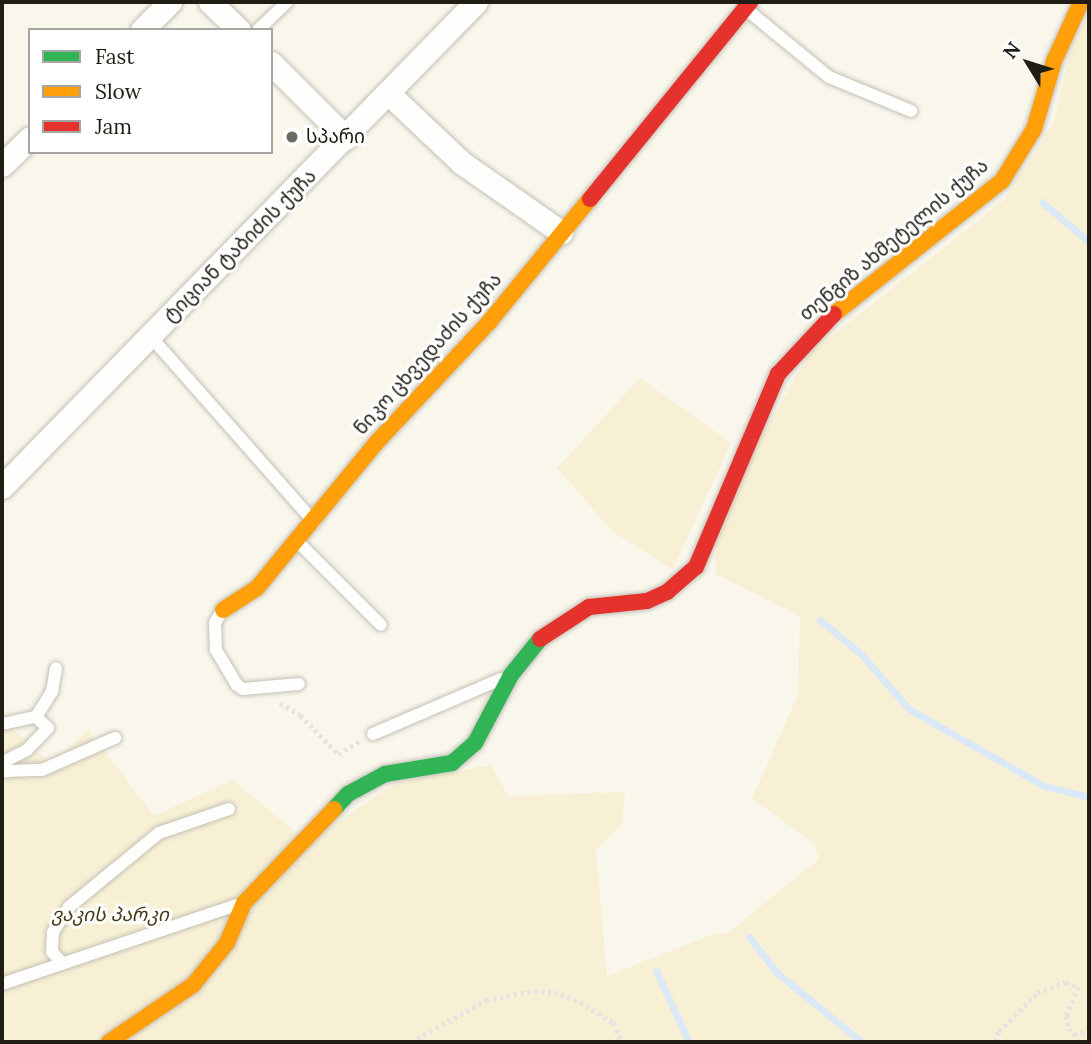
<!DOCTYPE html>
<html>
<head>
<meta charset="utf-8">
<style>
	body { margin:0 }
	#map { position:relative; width:1091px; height:1044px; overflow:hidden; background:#f9f6ec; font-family:Lora,"Noto Sans Georgian",serif }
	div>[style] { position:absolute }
	.green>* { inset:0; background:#f8f0d4 }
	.stream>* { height:7px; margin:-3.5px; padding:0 3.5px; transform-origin:3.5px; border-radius:3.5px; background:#dae9f5 }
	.path>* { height:4.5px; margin-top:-2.25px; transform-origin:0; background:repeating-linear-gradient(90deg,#e5e4e1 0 3.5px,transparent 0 7px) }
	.roads { filter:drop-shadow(0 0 2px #c3c0b7) drop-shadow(0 0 2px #c3c0b7) }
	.lane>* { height:12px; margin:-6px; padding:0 6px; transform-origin:6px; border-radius:6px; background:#fefefc }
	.street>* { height:23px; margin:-11.5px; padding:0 11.5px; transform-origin:11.5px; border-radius:11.5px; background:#fefefc }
	.fast>* { height:16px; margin:-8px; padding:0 8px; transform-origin:8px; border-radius:8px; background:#30b455 }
	.slow>* { height:16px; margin:-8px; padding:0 8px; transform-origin:8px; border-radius:8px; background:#ff9f0a }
	.jam>* { height:16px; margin:-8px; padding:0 8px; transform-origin:8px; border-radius:8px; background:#e5322d }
	.dots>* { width:19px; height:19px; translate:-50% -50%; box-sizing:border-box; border:4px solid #fff; border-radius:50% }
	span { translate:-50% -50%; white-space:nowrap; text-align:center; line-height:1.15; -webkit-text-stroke:6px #fff; paint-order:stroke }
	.poi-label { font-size:19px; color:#201d15 }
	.left { translate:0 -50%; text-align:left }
	.street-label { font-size:19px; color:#201d15 }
	.park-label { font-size:19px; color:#443a14; font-style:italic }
	.frame { position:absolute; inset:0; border:4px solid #201d15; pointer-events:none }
	.legend { position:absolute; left:28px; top:28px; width:245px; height:126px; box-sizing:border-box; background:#fff; border:2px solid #a6a5a1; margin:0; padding:9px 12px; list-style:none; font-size:21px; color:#201d15 }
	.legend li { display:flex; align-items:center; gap:14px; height:35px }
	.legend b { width:35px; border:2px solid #a6a5a1 }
	.north { position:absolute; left:993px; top:28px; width:70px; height:70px; -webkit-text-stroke:5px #fff; paint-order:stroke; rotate:308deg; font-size:19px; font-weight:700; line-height:28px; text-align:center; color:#201d15 }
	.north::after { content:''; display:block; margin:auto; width:24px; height:32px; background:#201d15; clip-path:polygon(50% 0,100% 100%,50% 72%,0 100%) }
</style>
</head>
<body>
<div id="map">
	<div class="green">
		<div style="clip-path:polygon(1089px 15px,1089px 1042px,2px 1042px,2px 724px,8px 724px,53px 766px,88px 729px,154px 816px,232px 780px,302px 837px,316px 838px,395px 783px,491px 765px,508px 796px,625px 792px,622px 823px,596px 850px,607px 976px,716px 933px,728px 933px,819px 859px,814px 843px,752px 799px,798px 695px,800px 616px,715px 574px,716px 545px,753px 453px,808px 355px,1005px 199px,1054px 122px,1073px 42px)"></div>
		<div style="clip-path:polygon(640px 378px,731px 443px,673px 569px,613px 532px,557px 468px)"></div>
	</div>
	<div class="stream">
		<div style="left:1042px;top:202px;width:62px;rotate:40.4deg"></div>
		<div style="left:820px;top:620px;width:53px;rotate:39.7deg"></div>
		<div style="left:861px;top:654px;width:73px;rotate:48.9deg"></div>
		<div style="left:909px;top:709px;width:155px;rotate:29.7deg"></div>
		<div style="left:1044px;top:786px;width:46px;rotate:13.7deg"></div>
		<div style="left:749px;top:937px;width:46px;rotate:52.1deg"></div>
		<div style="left:777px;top:973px;width:109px;rotate:39.1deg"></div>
		<div style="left:656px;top:971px;width:78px;rotate:65.1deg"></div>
	</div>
	<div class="path">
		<div style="left:280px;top:703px;width:23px;rotate:31deg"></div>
		<div style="left:300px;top:715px;width:54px;rotate:45.7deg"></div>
		<div style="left:338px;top:754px;width:26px;rotate:-31deg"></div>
		<div style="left:411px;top:1042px;width:86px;rotate:-29.2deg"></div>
		<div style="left:486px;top:1000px;width:49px;rotate:-10.6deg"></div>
		<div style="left:534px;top:991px;width:20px;rotate:3deg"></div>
		<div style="left:554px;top:992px;width:28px;rotate:21deg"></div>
		<div style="left:580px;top:1002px;width:39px;rotate:32deg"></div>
		<div style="left:613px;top:1023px;width:21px;rotate:65deg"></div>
		<div style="left:551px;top:1042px;width:27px"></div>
		<div style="left:995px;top:1042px;width:12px;rotate:-70deg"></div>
		<div style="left:999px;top:1031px;width:54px;rotate:-45deg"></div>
		<div style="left:1037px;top:993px;width:31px;rotate:-21deg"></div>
		<div style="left:1066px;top:982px;width:14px;rotate:21deg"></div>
		<div style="left:1079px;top:987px;width:32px;rotate:114deg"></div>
		<div style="left:1066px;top:1016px;width:12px;rotate:76deg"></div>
		<div style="left:1069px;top:1028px;width:9px;rotate:54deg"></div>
		<div style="left:1074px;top:1035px;width:16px;rotate:-18deg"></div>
	</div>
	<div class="roads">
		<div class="lane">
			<div style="left:746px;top:9px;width:107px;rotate:39.3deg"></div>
			<div style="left:829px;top:77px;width:89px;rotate:22.5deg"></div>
			<div style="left:258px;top:30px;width:40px;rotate:-44deg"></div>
			<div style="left:151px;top:337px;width:247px;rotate:48.6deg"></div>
			<div style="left:298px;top:542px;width:117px;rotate:45deg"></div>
			<div style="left:222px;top:611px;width:14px;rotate:120deg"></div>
			<div style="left:215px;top:623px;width:27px;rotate:88deg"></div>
			<div style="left:216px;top:650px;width:41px;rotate:59deg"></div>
			<div style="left:237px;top:685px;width:7px;rotate:34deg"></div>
			<div style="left:243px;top:689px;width:56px;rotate:-5.1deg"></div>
			<div style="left:36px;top:717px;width:31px;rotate:-58deg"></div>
			<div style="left:52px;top:691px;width:23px;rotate:-80deg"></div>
			<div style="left:2px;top:724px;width:35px;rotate:-12deg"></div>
			<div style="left:36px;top:717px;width:16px;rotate:43deg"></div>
			<div style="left:48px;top:728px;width:30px;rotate:134deg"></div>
			<div style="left:27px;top:750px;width:28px;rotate:153deg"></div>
			<div style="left:373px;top:734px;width:139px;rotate:-23.3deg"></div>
			<div style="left:4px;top:763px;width:9px;rotate:69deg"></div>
			<div style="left:7px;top:771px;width:35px;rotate:-2deg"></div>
			<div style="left:42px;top:770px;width:80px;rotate:-23.7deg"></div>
			<div style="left:62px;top:963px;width:15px;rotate:-132deg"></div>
			<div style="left:52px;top:952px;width:20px;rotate:-87deg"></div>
			<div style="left:53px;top:932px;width:30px;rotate:-57deg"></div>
			<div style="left:69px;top:907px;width:117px;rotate:-39.4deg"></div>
			<div style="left:159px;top:833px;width:74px;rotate:-18.9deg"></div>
			<div style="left:2px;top:984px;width:248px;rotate:-18.6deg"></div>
		</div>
		<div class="street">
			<div style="left:210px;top:2px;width:40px;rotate:44deg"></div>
			<div style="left:142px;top:30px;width:40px;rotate:-45deg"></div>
			<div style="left:271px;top:63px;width:106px;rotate:45deg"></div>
			<div style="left:388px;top:93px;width:102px;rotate:43.4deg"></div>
			<div style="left:462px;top:163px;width:121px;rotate:34.9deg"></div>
			<div style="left:2px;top:165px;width:39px;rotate:-44deg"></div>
			<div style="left:2px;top:487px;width:678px;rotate:-45.66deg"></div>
		</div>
		<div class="fast">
			<div style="left:334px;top:809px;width:21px;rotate:-47deg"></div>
			<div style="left:348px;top:794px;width:42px;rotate:-28.4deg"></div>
			<div style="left:385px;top:774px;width:68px;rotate:-9.3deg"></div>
			<div style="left:452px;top:763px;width:30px;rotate:-41deg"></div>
			<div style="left:475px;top:743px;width:77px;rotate:-62.1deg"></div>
			<div style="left:511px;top:675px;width:46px;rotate:-51.1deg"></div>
		</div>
		<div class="slow">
			<div style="left:834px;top:314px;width:214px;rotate:-38.4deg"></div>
			<div style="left:1002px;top:181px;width:61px;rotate:-58.4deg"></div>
			<div style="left:1034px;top:129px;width:71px;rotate:-73.6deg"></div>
			<div style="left:1054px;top:61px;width:65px;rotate:-65.4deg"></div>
			<div style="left:223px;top:610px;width:40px;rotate:-32.9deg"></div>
			<div style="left:257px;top:588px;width:188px;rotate:-50.6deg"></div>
			<div style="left:376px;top:443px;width:167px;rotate:-46.9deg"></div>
			<div style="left:490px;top:321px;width:158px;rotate:-50.7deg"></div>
			<div style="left:109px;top:1042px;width:102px;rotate:-34.2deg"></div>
			<div style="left:193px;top:985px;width:54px;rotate:-51deg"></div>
			<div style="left:227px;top:943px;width:43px;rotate:-67deg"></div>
			<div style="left:244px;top:903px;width:130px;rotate:-46.2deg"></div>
		</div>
		<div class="jam">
			<div style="left:590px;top:199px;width:254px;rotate:-50.9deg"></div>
			<div style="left:540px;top:639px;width:59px;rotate:-33.1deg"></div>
			<div style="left:589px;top:607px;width:58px;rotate:-5.9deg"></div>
			<div style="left:647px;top:601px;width:22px;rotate:-24deg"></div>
			<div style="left:667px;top:592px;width:38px;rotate:-41deg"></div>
			<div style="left:696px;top:567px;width:210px;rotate:-67deg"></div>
			<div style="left:778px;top:374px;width:82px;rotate:-47deg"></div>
		</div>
	</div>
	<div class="dots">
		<div style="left:292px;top:137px;background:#6c6960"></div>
	</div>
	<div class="poi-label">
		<span class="left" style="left:306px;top:137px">სპარი</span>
	</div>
	<div class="street-label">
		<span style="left:894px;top:240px;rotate:-40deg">თენგიზ ახმეტელის ქუჩა</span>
		<span style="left:240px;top:246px;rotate:-45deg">ტიციან ტაბიძის ქუჩა</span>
		<span style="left:428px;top:354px;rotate:-48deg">ნიკო ცხვედაძის ქუჩა</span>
	</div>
	<div class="park-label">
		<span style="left:110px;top:915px">ვაკის პარკი</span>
	</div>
	<div class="frame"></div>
	<ul class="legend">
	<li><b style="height:9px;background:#30b455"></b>Fast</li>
	<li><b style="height:9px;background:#ff9f0a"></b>Slow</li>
	<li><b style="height:9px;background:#e5322d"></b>Jam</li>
	</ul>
	<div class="north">N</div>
</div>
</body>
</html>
